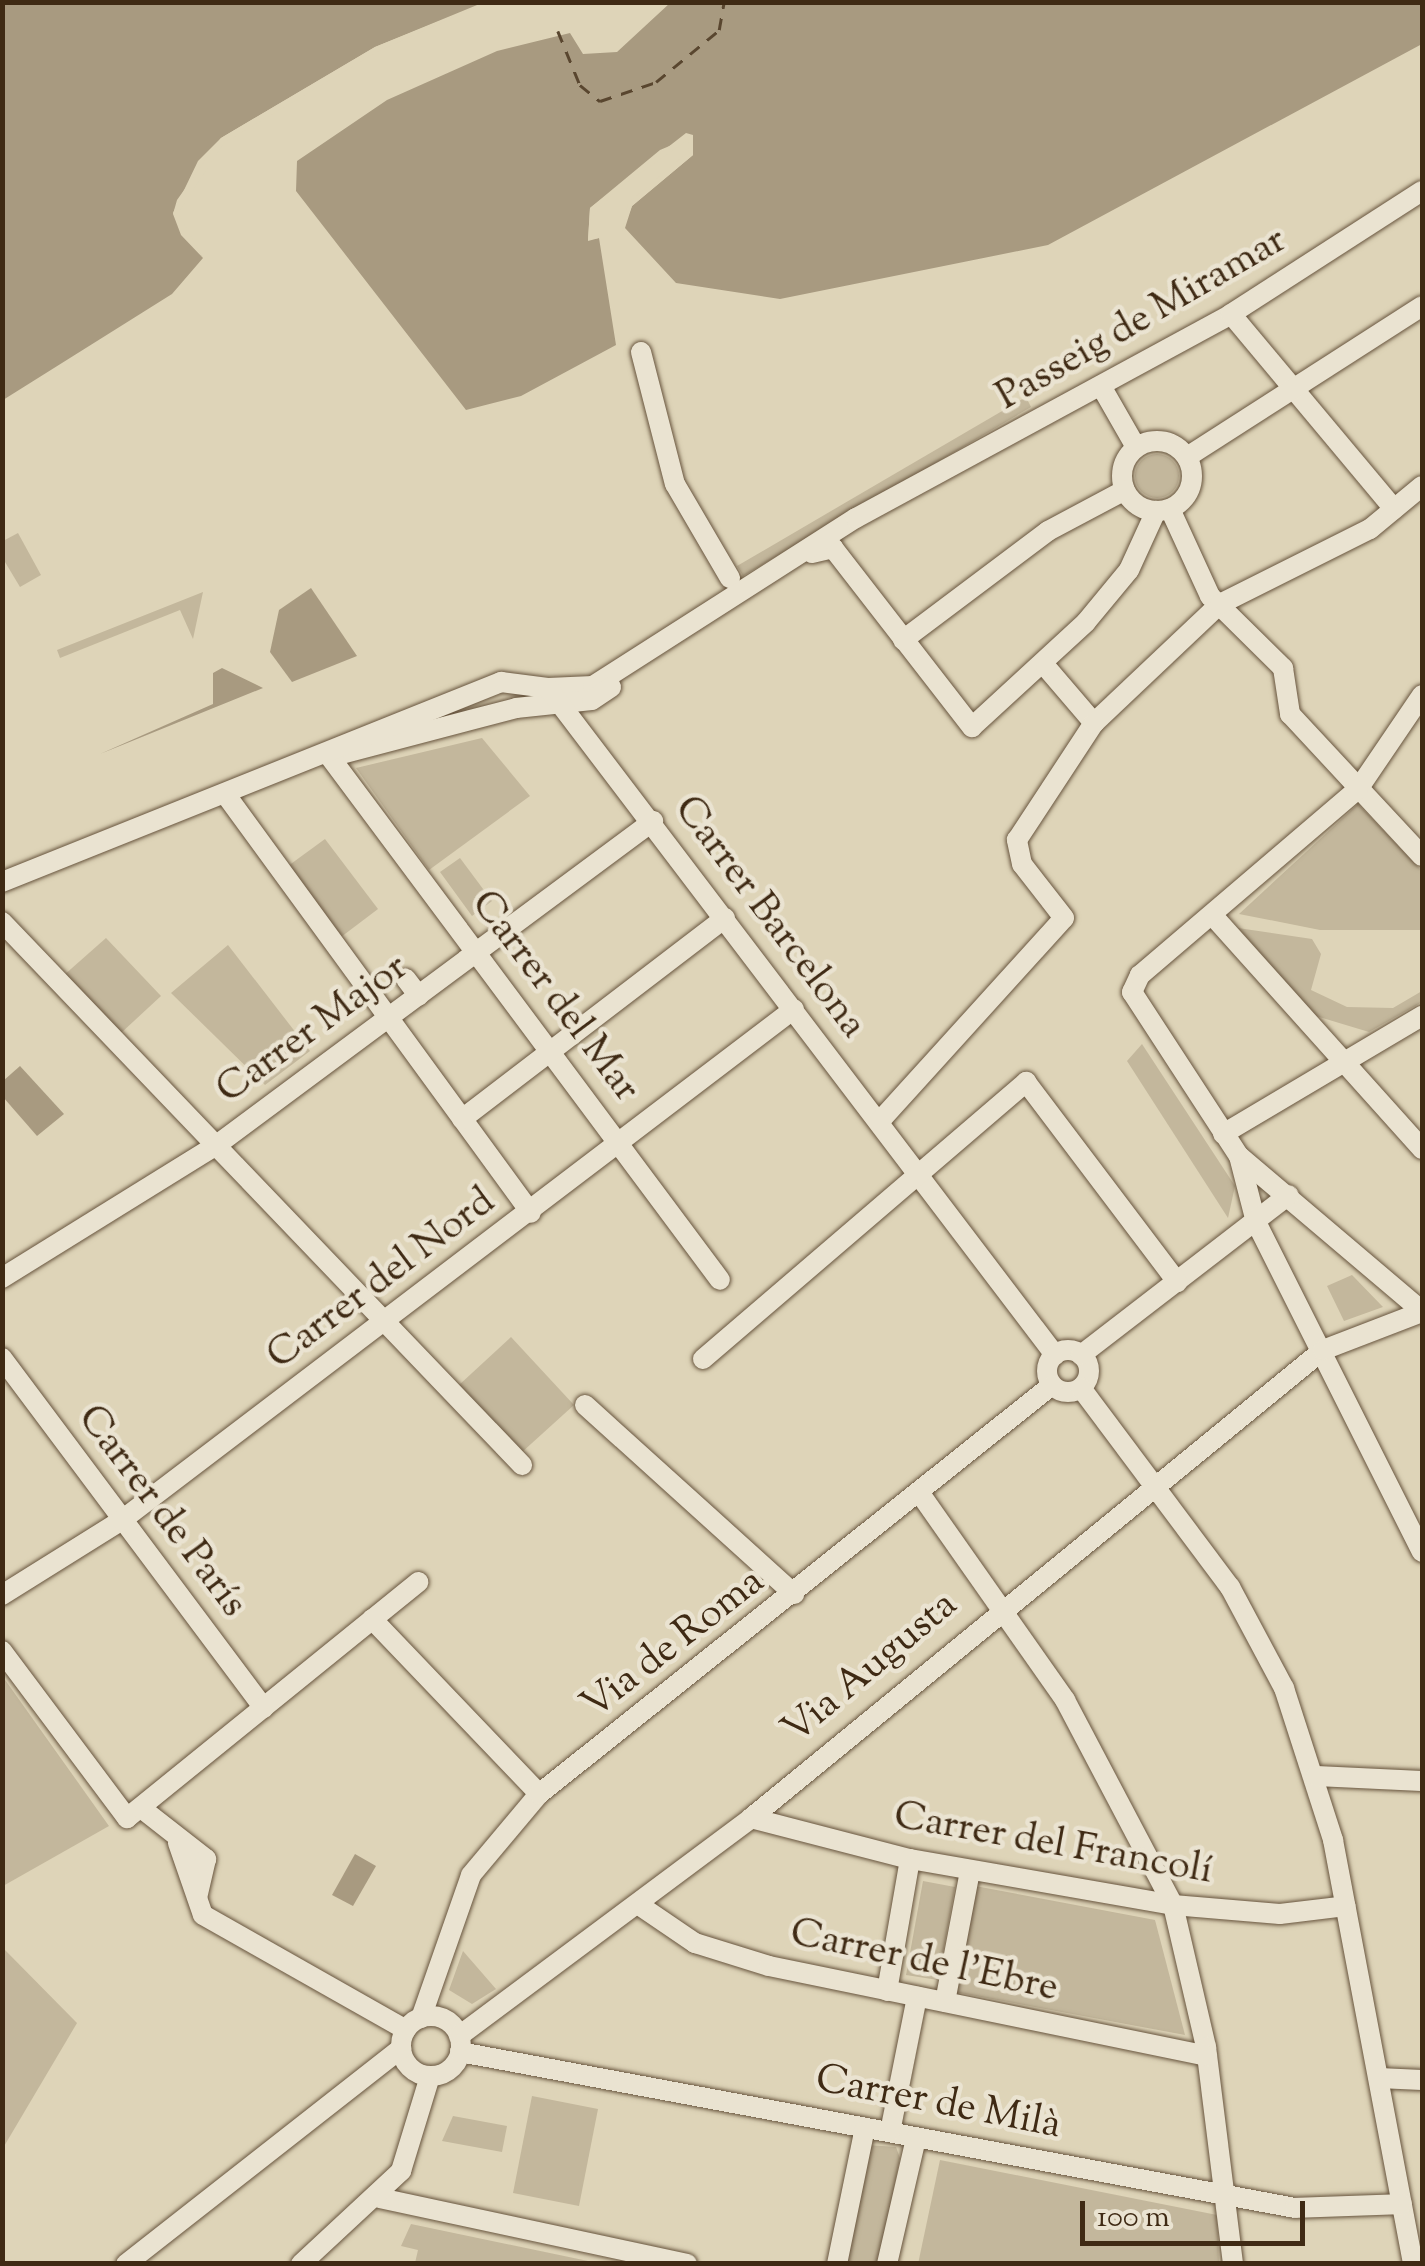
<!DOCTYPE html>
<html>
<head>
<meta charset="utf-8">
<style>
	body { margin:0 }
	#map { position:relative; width:1425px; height:2266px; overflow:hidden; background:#ded4b8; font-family:"Sorts Mill Goudy",serif }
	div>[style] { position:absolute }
	.green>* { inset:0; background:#c3b79c }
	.round { border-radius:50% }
	.water>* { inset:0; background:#a89a80 }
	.pier>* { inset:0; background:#ded4b8 }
	.ferry>* { height:2.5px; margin-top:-1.25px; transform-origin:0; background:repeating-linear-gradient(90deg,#59462f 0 12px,transparent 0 22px) }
	.roads { filter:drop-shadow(0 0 2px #67543d) drop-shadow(0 0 2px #67543d) }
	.minor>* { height:20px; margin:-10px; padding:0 10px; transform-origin:10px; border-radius:10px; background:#eae3d1 }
	.minor>.ring { margin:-10px; padding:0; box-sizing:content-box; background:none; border:20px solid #eae3d1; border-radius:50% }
	span { translate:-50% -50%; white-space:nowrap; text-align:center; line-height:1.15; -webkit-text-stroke:9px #eae3d1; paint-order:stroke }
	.street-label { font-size:40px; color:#3f2a14 }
	.frame { position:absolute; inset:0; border:5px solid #3f2a14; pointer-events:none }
	.scale { position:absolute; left:1080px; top:2201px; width:225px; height:45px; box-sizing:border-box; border:5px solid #3f2a14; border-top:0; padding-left:12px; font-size:30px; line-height:35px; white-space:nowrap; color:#3f2a14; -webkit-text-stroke:8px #eae3d1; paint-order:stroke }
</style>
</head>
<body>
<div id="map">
	<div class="green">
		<div style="clip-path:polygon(1026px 397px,1031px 407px,743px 576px,737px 566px)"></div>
		<div class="round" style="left:1135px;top:454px;width:44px;height:44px"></div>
		<div style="clip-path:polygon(18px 533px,41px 575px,20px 587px,2px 557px,3px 541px)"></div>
		<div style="clip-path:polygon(203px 592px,193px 639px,180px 610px,60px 658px,57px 650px)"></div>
		<div style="clip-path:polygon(482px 738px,530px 796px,429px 870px,356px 768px)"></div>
		<div style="clip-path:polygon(1358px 804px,1422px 871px,1422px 930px,1320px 930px,1239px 914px)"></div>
		<div style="clip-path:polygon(325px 839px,378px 909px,341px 937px,288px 866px)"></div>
		<div style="clip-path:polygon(460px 858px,492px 901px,472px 916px,440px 872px)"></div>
		<div style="clip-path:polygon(1238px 928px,1312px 939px,1321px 954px,1311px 990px,1347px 1007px,1393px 1008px,1422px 991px,1422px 1002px,1369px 1032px,1316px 1016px)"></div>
		<div style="clip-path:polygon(106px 938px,161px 996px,121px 1033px,63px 976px)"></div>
		<div style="clip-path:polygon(228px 945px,310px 1051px,265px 1085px,171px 993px)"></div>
		<div style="clip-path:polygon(1142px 1044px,1235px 1186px,1228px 1218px,1127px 1061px)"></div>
		<div style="clip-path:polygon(1352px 1275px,1383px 1307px,1344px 1321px,1327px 1286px)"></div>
		<div style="clip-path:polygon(511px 1337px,574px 1405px,521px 1453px,459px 1385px)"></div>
		<div style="clip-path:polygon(3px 1677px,109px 1826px,3px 1886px,2px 1886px)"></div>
		<div style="clip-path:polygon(923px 1881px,955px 1887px,938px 1980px,906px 1975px)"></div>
		<div style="clip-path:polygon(975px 1886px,1155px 1920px,1185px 2035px,955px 1992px)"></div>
		<div style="clip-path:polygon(3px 1948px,77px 2023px,3px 2148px)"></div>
		<div style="clip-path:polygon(463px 1951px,496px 1989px,472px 2004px,449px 1990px)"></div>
		<div style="clip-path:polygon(532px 2096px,598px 2109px,579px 2206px,513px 2193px)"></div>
		<div style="clip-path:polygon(453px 2116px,507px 2126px,502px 2152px,442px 2141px)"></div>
		<div style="clip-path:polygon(867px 2145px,896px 2147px,900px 2158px,879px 2263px,843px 2264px)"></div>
		<div style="clip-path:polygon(940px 2160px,1217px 2215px,1219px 2263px,918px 2264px)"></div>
		<div style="clip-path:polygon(411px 2224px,588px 2261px,415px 2263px,418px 2250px,401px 2246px)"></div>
	</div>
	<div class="water">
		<div style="clip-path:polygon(3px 3px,482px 3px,375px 47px,221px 138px,198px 161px,173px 213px,203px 258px,172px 294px,3px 400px)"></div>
		<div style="clip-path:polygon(670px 3px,1422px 3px,1422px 44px,1048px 245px,780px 299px,676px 283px,625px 228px,632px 206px,693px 155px,693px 136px,660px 150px,590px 208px,588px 240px,599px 238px,616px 345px,521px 396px,466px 410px,296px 191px,297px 161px,387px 100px,497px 51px,570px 33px,583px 54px,617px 52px)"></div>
		<div style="clip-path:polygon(311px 588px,357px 656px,292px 682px,270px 652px,279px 610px)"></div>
		<div style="clip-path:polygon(222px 668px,263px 688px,100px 754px,213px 704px,213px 673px)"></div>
		<div style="clip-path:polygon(20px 1066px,64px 1114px,37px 1136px,3px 1097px,3px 1081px)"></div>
		<div style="clip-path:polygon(355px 1854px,376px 1866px,353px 1906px,332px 1895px)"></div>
	</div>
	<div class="pier">
		<div style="clip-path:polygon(487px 2px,377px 52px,224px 143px,178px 213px,203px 258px,181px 235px,173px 214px,177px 200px,221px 138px,375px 47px)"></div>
		<div style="clip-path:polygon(686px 133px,693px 135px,693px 155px,632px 206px,622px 232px,628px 203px,688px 152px,689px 139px,616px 190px,590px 220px,599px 238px,588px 241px,590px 208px)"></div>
	</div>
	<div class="ferry">
		<div style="left:558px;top:31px;width:58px;rotate:67.8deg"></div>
		<div style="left:580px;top:85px;width:26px;rotate:39deg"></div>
		<div style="left:600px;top:101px;width:59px;rotate:-18.7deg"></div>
		<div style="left:656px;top:82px;width:82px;rotate:-39.5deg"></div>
		<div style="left:719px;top:30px;width:28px;rotate:-80deg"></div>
	</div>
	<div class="roads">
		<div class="minor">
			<div style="left:1231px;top:314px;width:254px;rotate:50.1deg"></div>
			<div style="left:641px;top:352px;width:136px;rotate:75.6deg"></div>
			<div style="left:675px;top:484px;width:109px;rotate:59.7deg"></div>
			<div style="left:1101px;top:386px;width:70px;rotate:60.2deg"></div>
			<div class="ring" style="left:1122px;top:441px;width:50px;height:50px"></div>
			<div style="left:1187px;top:457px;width:279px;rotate:-32.7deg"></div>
			<div style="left:1170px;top:509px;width:96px;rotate:65.3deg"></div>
			<div style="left:1210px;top:596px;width:103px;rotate:44.6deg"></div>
			<div style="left:1283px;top:668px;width:47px;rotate:81.3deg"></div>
			<div style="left:1290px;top:714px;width:194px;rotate:47.1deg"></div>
			<div style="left:812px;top:553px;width:22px;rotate:-13deg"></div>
			<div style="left:833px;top:548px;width:227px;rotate:52.2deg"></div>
			<div style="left:972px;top:727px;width:155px;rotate:-42.6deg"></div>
			<div style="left:1086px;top:622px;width:67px;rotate:-50.4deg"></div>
			<div style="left:1129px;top:570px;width:65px;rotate:-65.4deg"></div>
			<div style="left:903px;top:640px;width:181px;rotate:-36.9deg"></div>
			<div style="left:1048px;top:531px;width:87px;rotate:-28deg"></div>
			<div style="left:1046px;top:667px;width:74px;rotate:49.4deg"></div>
			<div style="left:548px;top:688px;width:45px;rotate:-2.5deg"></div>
			<div style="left:593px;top:686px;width:312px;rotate:-32.6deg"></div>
			<div style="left:856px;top:518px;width:427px;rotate:-28.5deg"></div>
			<div style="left:1231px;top:314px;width:227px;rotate:-32.8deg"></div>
			<div style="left:1422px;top:695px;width:114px;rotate:124.2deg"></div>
			<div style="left:1358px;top:789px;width:287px;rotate:139.5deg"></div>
			<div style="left:1140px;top:975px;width:19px;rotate:115deg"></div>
			<div style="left:1132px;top:992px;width:196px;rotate:56.9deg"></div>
			<div style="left:1239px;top:1156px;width:68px;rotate:75.6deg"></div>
			<div style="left:1256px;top:1222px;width:369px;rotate:63.3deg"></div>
			<div style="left:341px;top:754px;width:181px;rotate:-14.7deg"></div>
			<div style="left:516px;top:708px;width:76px;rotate:-6deg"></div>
			<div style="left:592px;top:700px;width:23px;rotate:-34deg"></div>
			<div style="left:330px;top:757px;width:652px;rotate:53.29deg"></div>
			<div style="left:226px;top:795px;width:517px;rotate:53.88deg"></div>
			<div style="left:2px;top:882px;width:538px;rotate:-21.84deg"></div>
			<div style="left:501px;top:682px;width:47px;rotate:7.3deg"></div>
			<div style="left:548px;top:688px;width:838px;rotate:52.76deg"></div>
			<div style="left:1214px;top:917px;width:312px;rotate:48.1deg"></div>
			<div style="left:2px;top:922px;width:752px;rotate:46.24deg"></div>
			<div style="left:406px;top:979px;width:21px;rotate:53deg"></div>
			<div style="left:462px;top:1119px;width:331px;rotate:-37.4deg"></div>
			<div style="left:879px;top:1122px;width:275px;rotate:-47.8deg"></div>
			<div style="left:1064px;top:918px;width:68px;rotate:-127.9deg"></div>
			<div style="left:1022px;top:864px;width:25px;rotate:-102deg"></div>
			<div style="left:1017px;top:840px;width:140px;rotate:-56.7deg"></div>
			<div style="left:1094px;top:723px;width:173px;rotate:-43.4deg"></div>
			<div style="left:1220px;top:604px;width:168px;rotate:-26.6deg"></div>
			<div style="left:1370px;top:529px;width:67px;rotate:-39.6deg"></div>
			<div style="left:1223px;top:1134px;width:231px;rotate:-30.7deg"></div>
			<div style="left:1239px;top:1156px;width:240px;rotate:40.3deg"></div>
			<div style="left:2px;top:1278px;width:254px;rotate:-31.8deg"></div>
			<div style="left:218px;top:1144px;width:542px;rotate:-36.59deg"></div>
			<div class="ring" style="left:1047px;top:1350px;width:22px;height:22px"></div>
			<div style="left:1081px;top:1355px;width:262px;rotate:-37.6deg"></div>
			<div style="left:2px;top:1358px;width:437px;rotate:53.2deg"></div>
			<div style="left:703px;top:1359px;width:426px;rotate:-40.6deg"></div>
			<div style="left:1026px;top:1082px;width:251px;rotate:52.9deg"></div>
			<div style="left:1081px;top:1388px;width:249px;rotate:53.2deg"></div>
			<div style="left:1230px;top:1587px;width:115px;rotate:61.9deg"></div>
			<div style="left:1284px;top:1688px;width:160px;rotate:72.1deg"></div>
			<div style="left:1333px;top:1840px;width:431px;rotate:79.3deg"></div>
			<div style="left:585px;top:1405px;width:282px;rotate:42.1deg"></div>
			<div style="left:921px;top:1495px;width:251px;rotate:54.9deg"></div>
			<div style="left:1065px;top:1700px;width:232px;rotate:62.2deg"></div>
			<div style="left:1173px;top:1905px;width:146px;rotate:76.9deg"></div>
			<div style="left:1206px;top:2047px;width:219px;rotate:82.9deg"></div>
			<div style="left:2px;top:1595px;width:142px;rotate:-32deg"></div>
			<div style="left:122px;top:1520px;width:844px;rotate:-37.25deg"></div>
			<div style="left:372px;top:1619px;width:242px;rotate:46.3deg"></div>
			<div style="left:2px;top:1651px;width:209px;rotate:53.2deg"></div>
			<div style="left:127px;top:1818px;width:375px;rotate:-39deg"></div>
			<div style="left:1316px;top:1776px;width:106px;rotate:2.7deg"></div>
			<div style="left:141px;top:1808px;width:83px;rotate:38.1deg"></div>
			<div style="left:206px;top:1859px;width:39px;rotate:103deg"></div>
			<div style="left:751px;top:1818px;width:164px;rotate:14.5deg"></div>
			<div style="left:910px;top:1859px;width:267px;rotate:9.9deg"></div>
			<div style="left:1173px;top:1905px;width:107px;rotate:4.8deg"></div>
			<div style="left:1280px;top:1914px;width:66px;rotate:-6.9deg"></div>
			<div style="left:178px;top:1843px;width:76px;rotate:70.9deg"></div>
			<div style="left:203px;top:1915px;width:233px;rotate:29.5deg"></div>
			<div style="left:639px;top:1905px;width:68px;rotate:34.2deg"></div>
			<div style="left:695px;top:1943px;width:77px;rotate:17.3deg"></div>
			<div style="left:769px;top:1966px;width:447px;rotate:11.6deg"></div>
			<div style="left:887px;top:1991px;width:134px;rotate:-80.1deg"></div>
			<div style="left:945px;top:2002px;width:133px;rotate:-79.2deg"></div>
			<div class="ring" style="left:401px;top:2016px;width:40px;height:40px"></div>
			<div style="left:421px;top:2018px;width:151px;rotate:-70.7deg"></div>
			<div style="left:471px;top:1875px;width:106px;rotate:-50deg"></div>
			<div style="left:539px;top:1794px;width:656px;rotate:-38.56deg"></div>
			<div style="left:459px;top:2036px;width:364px;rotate:-36.7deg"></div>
			<div style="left:751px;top:1818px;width:739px;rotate:-39.29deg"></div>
			<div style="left:1323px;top:1350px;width:106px;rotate:-21deg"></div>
			<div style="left:460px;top:2052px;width:849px;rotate:10.58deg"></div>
			<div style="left:1295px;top:2208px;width:107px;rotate:-2.1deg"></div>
			<div style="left:1379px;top:2078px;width:43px;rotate:2.7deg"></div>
			<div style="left:890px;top:2132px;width:138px;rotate:-78.7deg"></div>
			<div style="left:380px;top:2198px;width:314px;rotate:12.1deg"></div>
			<div style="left:126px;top:2264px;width:350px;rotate:-38.1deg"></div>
			<div style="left:301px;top:2264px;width:137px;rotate:-42.9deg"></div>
			<div style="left:401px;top:2171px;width:99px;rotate:-73deg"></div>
			<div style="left:837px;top:2264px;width:139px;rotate:-78.4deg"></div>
			<div style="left:887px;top:2264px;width:129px;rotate:-77deg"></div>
		</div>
	</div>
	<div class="street-label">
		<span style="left:1142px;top:320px;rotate:-30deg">Passeig de Miramar</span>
		<span style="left:769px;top:918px;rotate:53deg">Carrer Barcelona</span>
		<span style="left:554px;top:997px;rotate:53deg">Carrer del Mar</span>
		<span style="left:313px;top:1030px;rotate:-36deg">Carrer Major</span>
		<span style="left:382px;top:1280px;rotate:-37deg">Carrer del Nord</span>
		<span style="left:161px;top:1512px;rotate:53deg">Carrer de París</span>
		<span style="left:674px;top:1645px;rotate:-38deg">Via de Roma</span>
		<span style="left:871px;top:1669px;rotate:-40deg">Via Augusta</span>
		<span style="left:1053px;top:1845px;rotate:10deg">Carrer del Francolí</span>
		<span style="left:924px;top:1962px;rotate:12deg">Carrer de l'Ebre</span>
		<span style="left:938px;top:2104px;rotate:11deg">Carrer de Milà</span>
	</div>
	<div class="frame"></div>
	<div class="scale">100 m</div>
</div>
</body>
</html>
